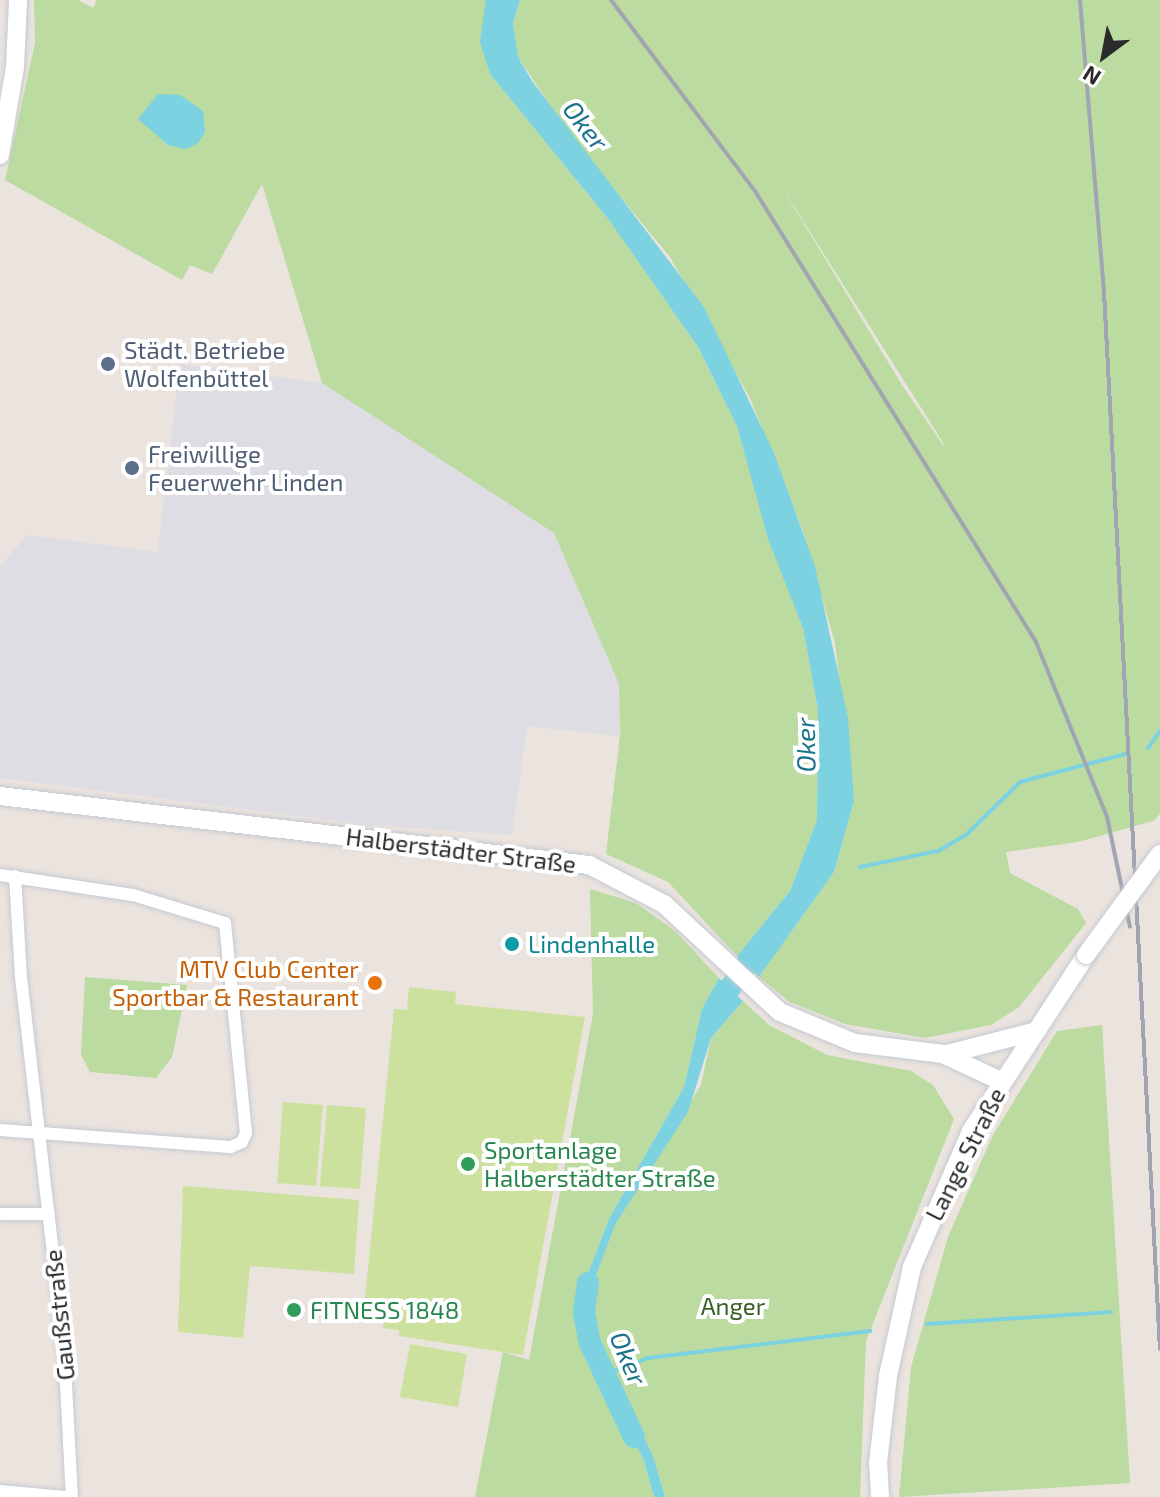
<!DOCTYPE html>
<html>
<head>
<meta charset="utf-8">
<style>
	body { margin:0 }
	#map { position:relative; width:1160px; height:1497px; overflow:hidden; background:#eae3de; font-family:"Exo 2",sans-serif }
	div>[style] { position:absolute }
	.industrial>* { inset:0; background:#dedde4 }
	.green>* { inset:0; background:#bbdba0 }
	.pitch>* { inset:0; background:#cce19d }
	.water>* { inset:0; background:#7cd2e1 }
	.stream>* { height:4px; margin:-2px; padding:0 2px; transform-origin:2px; border-radius:2px; background:#7cd2e1 }
	.river>* { height:22px; margin:-11px; padding:0 11px; transform-origin:11px; border-radius:11px; background:#7cd2e1 }
	.roads { filter:drop-shadow(0 0 2px #c5c9d2) drop-shadow(0 0 2px #c5c9d2) }
	.street>* { height:12px; margin:-6px; padding:0 6px; transform-origin:6px; border-radius:6px; background:#fff }
	.secondary>* { height:18px; margin:-9px; padding:0 9px; transform-origin:9px; border-radius:9px; background:#fff }
	.rail>* { height:4px; margin:-2px; padding:0 2px; transform-origin:2px; border-radius:2px; background:#a1a5b2 }
	.bridges { filter:drop-shadow(0 0 2px #c5c9d2) drop-shadow(0 0 2px #c5c9d2) }
	.secondary-bridge>* { height:18px; margin:-9px; padding:0 9px; transform-origin:9px; border-radius:9px; background:#fff }
	.dots>* { width:22px; height:22px; translate:-50% -50%; box-sizing:border-box; border:4px solid #fff; border-radius:50% }
	span { translate:-50% -50%; white-space:nowrap; text-align:center; line-height:1.15; -webkit-text-stroke:8px #fff; paint-order:stroke }
	.service-label { font-size:24px; color:#4e5e75 }
	.left { translate:0 -50%; text-align:left }
	.street-label { font-size:24px; color:#2a2a2a }
	.culture-label { font-size:24px; color:#0d838f }
	.food-label { font-size:24px; color:#c56008 }
	.right { translate:-100% -50%; text-align:right }
	.leisure-label { font-size:24px; color:#27864d }
	.park-label { font-size:24px; color:#365f22 }
	.water-label { font-size:26px; color:#1c738c; font-style:italic }
	.north { position:absolute; left:1064px; top:16px; width:80px; height:80px; -webkit-text-stroke:6px #fff; paint-order:stroke; rotate:212deg; font-size:22px; font-weight:700; line-height:32px; text-align:center; color:#2a2a2a }
	.north::after { content:''; display:block; margin:auto; width:28px; height:36px; background:#2a2a2a; clip-path:polygon(50% 0,100% 100%,50% 72%,0 100%) }
</style>
</head>
<body>
<div id="map">
	<div class="industrial">
		<div style="clip-path:polygon(180px 364px,322px 383px,554px 533px,619px 684px,619px 736px,527px 726px,512px 835px,370px 825px,0 778px,0 567px,27px 535px,158px 552px)"></div>
	</div>
	<div class="green">
		<div style="clip-path:polygon(34px 0,78px 0,93px 8px,97px 0,486px 0,490px 74px,609px 220px,698px 347px,737px 426px,803px 628px,818px 710px,817px 820px,790px 891px,737px 956px,668px 882px,606px 854px,620px 735px,619px 684px,554px 533px,322px 383px,262px 184px,212px 274px,190px 265px,182px 280px,5px 180px,35px 43px)"></div>
		<div style="clip-path:polygon(evenodd,520px 0,1160px 0,1160px 814px,1153px 821px,1078px 842px,1006px 852px,1010px 873px,1078px 909px,1086px 923px,1019px 1007px,991px 1025px,924px 1038px,845px 1024px,790px 1002px,759px 977px,834px 872px,854px 801px,835px 643px,802px 528px,750px 398px,670px 257px,574px 141px,518px 57px,513px 24px,520px 0,776px 178px,944px 444px,943px 445px,902px 385px,776px 178px)"></div>
		<div style="clip-path:polygon(590px 889px,636px 903px,675px 931px,719px 978px,702px 1009px,684px 1087px,609px 1219px,586px 1279px,584px 1305px,599px 1370px,644px 1461px,654px 1497px,475px 1497px,503px 1352px,529px 1360px,593px 1014px)"></div>
		<div style="clip-path:polygon(85px 977px,187px 985px,172px 1057px,156px 1078px,90px 1072px,81px 1055px)"></div>
		<div style="clip-path:polygon(743px 1001px,769px 1025px,827px 1055px,911px 1071px,933px 1085px,954px 1119px,866px 1341px,860px 1497px,665px 1497px,653px 1456px,597px 1339px,591px 1309px,593px 1283px,616px 1223px,701px 1085px,711px 1038px)"></div>
		<div style="clip-path:polygon(1102px 1025px,1130px 1483px,899px 1497px,911px 1367px,948px 1237px,993px 1135px,1057px 1031px)"></div>
	</div>
	<div class="pitch">
		<div style="clip-path:polygon(409px 987px,456px 992px,455px 1004px,585px 1017px,523px 1355px,399px 1336px,399px 1330px,383px 1328px,386px 1299px,365px 1298px,394px 1009px,407px 1010px)"></div>
		<div style="clip-path:polygon(283px 1102px,323px 1105px,316px 1186px,277px 1183px)"></div>
		<div style="clip-path:polygon(327px 1105px,366px 1108px,360px 1189px,320px 1186px)"></div>
		<div style="clip-path:polygon(183px 1186px,359px 1200px,354px 1274px,250px 1266px,243px 1338px,178px 1332px)"></div>
		<div style="clip-path:polygon(410px 1344px,467px 1354px,458px 1407px,400px 1397px)"></div>
	</div>
	<div class="water">
		<div style="clip-path:polygon(486px 0,520px 0,513px 24px,518px 57px,532px 81px,704px 307px,774px 453px,815px 566px,848px 718px,854px 801px,834px 872px,759px 977px,737px 956px,790px 891px,817px 820px,818px 710px,803px 628px,768px 539px,737px 426px,698px 347px,609px 220px,490px 74px,480px 42px)"></div>
		<div style="clip-path:polygon(158px 94px,180px 95px,203px 111px,205px 132px,198px 143px,186px 149px,168px 145px,138px 119px)"></div>
		<div style="clip-path:polygon(719px 978px,743px 1001px,711px 1038px,688px 1112px,616px 1223px,593px 1283px,591px 1309px,597px 1339px,653px 1456px,665px 1497px,654px 1497px,644px 1461px,599px 1370px,584px 1305px,586px 1279px,609px 1219px,684px 1087px,702px 1009px)"></div>
	</div>
	<div class="stream">
		<div style="left:1148px;top:748px;width:21px;rotate:-55deg"></div>
		<div style="left:860px;top:867px;width:80px;rotate:-11.6deg"></div>
		<div style="left:938px;top:851px;width:34px;rotate:-30deg"></div>
		<div style="left:967px;top:834px;width:74px;rotate:-44.5deg"></div>
		<div style="left:1020px;top:782px;width:109px;rotate:-14.9deg"></div>
		<div style="left:927px;top:1324px;width:184px;rotate:-3.7deg"></div>
		<div style="left:601px;top:1376px;width:50px;rotate:-21deg"></div>
		<div style="left:648px;top:1358px;width:224px;rotate:-6.9deg"></div>
	</div>
	<div class="river">
		<div style="left:714px;top:1011px;width:56px;rotate:-55.2deg"></div>
		<div style="left:746px;top:965px;width:30px;rotate:-41deg"></div>
		<div style="left:588px;top:1283px;width:30px;rotate:98deg"></div>
		<div style="left:584px;top:1313px;width:31px;rotate:79deg"></div>
		<div style="left:590px;top:1343px;width:104px;rotate:64.9deg"></div>
	</div>
	<div class="roads">
		<div class="street">
			<div style="left:0;top:875px;width:134px;rotate:8.6deg"></div>
			<div style="left:133px;top:895px;width:96px;rotate:16.9deg"></div>
			<div style="left:225px;top:923px;width:211px;rotate:84.3deg"></div>
			<div style="left:246px;top:1133px;width:10px;rotate:114deg"></div>
			<div style="left:242px;top:1142px;width:12px;rotate:156deg"></div>
			<div style="left:231px;top:1147px;width:232px;rotate:-175.8deg"></div>
			<div style="left:15px;top:876px;width:101px;rotate:86.6deg"></div>
			<div style="left:21px;top:977px;width:371px;rotate:83.4deg"></div>
			<div style="left:64px;top:1346px;width:151px;rotate:87deg"></div>
			<div style="left:0;top:1214px;width:49px"></div>
			<div style="left:0;top:1491px;width:65px;rotate:5.3deg"></div>
		</div>
		<div class="secondary">
			<div style="left:0;top:155px;width:89px;rotate:-80.3deg"></div>
			<div style="left:15px;top:67px;width:67px;rotate:-87.4deg"></div>
			<div style="left:0;top:796px;width:593px;rotate:6.68deg"></div>
			<div style="left:589px;top:865px;width:85px;rotate:27.5deg"></div>
			<div style="left:664px;top:904px;width:158px;rotate:43deg"></div>
			<div style="left:780px;top:1012px;width:81px;rotate:22.5deg"></div>
			<div style="left:855px;top:1043px;width:89px;rotate:7.1deg"></div>
			<div style="left:943px;top:1054px;width:64px;rotate:25deg"></div>
			<div style="left:947px;top:1054px;width:89px;rotate:-14.3deg"></div>
			<div style="left:880px;top:1497px;width:34px;rotate:-93deg"></div>
			<div style="left:878px;top:1463px;width:88px;rotate:-83.4deg"></div>
			<div style="left:888px;top:1376px;width:112px;rotate:-77.6deg"></div>
			<div style="left:912px;top:1267px;width:148px;rotate:-66.5deg"></div>
			<div style="left:971px;top:1131px;width:210px;rotate:-56.8deg"></div>
		</div>
	</div>
	<div class="rail">
		<div style="left:611px;top:0;width:239px;rotate:53deg"></div>
		<div style="left:755px;top:191px;width:531px;rotate:58.07deg"></div>
		<div style="left:1036px;top:642px;width:189px;rotate:67.9deg"></div>
		<div style="left:1107px;top:817px;width:112px;rotate:78.2deg"></div>
		<div style="left:1080px;top:0;width:293px;rotate:85.3deg"></div>
		<div style="left:1104px;top:292px;width:1058px;rotate:86.97deg"></div>
	</div>
	<div class="bridges">
		<div class="secondary-bridge">
			<div style="left:1086px;top:955px;width:125px;rotate:-53.8deg"></div>
		</div>
	</div>
	<div class="dots">
		<div style="left:108px;top:364px;background:#5c6f8a"></div>
		<div style="left:132px;top:468px;background:#5c6f8a"></div>
		<div style="left:512px;top:944px;background:#0f9aa8"></div>
		<div style="left:375px;top:983px;background:#e8710a"></div>
		<div style="left:468px;top:1164px;background:#2e9e5b"></div>
		<div style="left:294px;top:1310px;background:#2e9e5b"></div>
	</div>
	<div class="service-label">
		<span class="left" style="left:124px;top:364px">Städt. Betriebe<br>Wolfenbüttel</span>
		<span class="left" style="left:148px;top:468px">Freiwillige<br>Feuerwehr Linden</span>
	</div>
	<div class="street-label">
		<span style="left:461px;top:850px;rotate:7deg">Halberstädter Straße</span>
		<span style="left:965px;top:1154px;rotate:-63deg">Lange Straße</span>
		<span style="left:59px;top:1315px;rotate:-96deg">Gaußstraße</span>
	</div>
	<div class="culture-label">
		<span class="left" style="left:528px;top:944px">Lindenhalle</span>
	</div>
	<div class="food-label">
		<span class="right" style="left:359px;top:983px">MTV Club Center<br>Sportbar &amp; Restaurant</span>
	</div>
	<div class="leisure-label">
		<span class="left" style="left:484px;top:1164px">Sportanlage<br>Halberstädter Straße</span>
		<span class="left" style="left:310px;top:1310px">FITNESS 1848</span>
	</div>
	<div class="park-label">
		<span style="left:733px;top:1306px">Anger</span>
	</div>
	<div class="water-label">
		<span style="left:586px;top:125px;rotate:52deg">Oker</span>
		<span style="left:805px;top:745px;rotate:-91deg">Oker</span>
		<span style="left:629px;top:1358px;rotate:67deg">Oker</span>
	</div>
	<div class="north">N</div>
</div>
</body>
</html>
